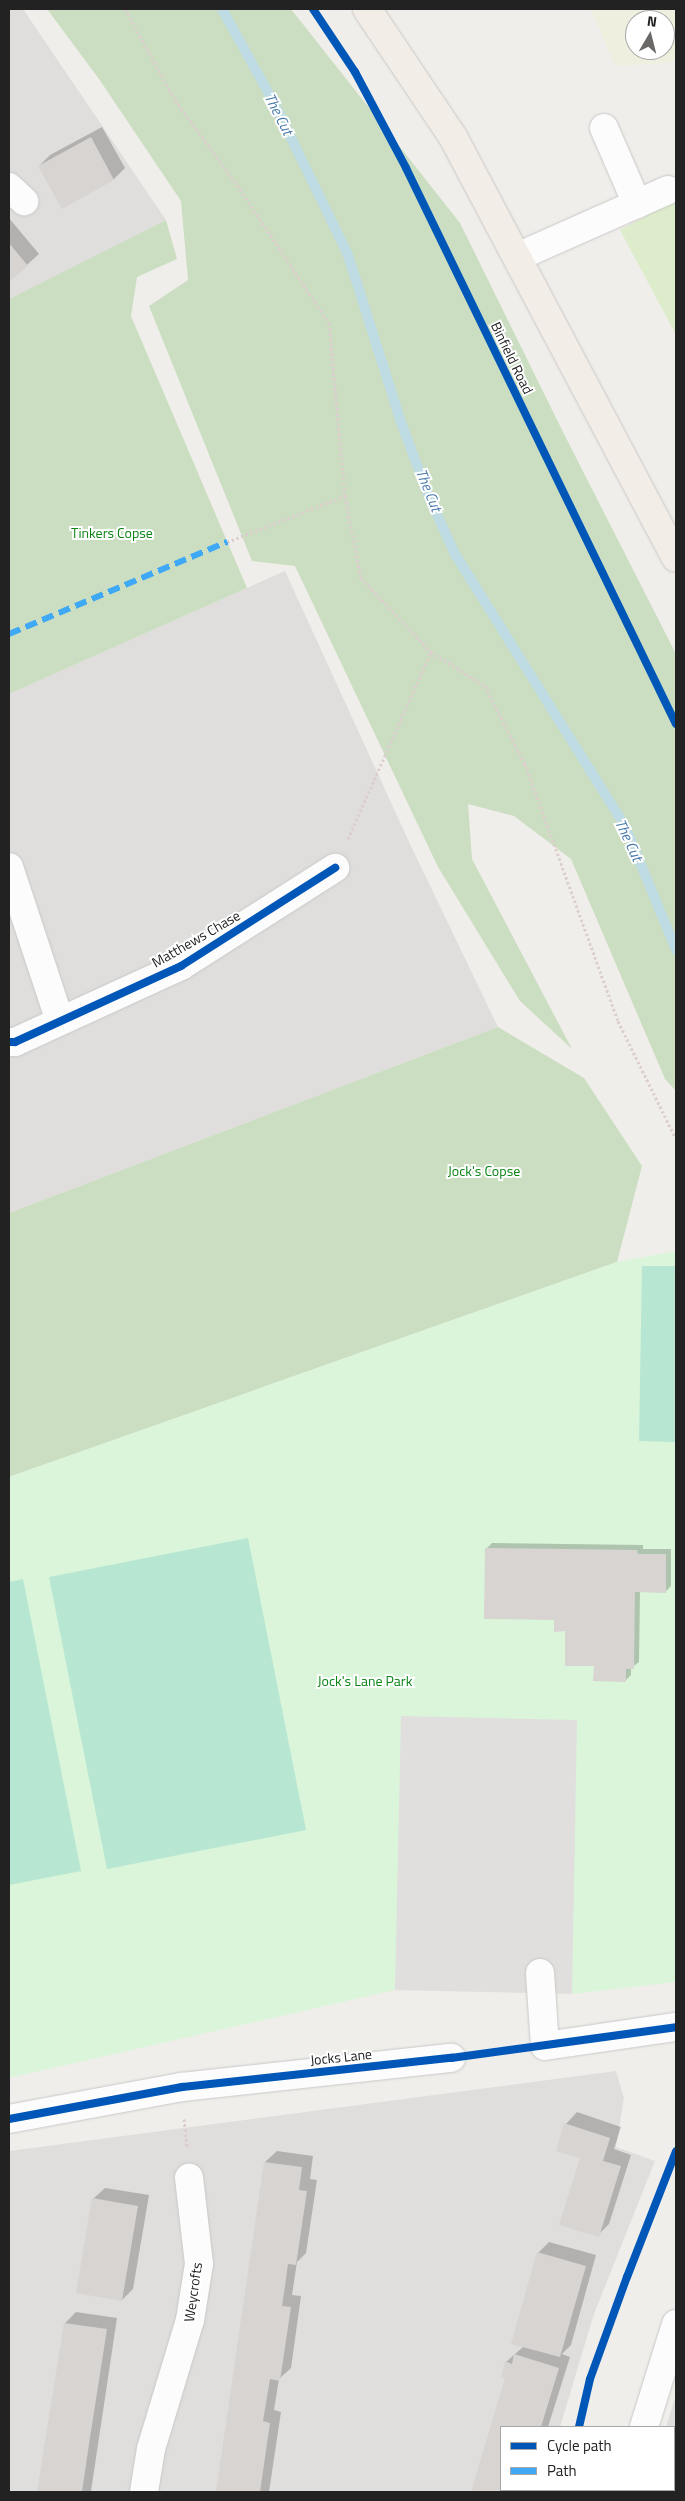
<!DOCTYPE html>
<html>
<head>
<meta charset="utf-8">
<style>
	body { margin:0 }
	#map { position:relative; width:685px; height:2501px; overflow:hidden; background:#f0eeeb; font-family:"Titillium Web",sans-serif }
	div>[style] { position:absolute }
	.residential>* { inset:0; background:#dfdedc }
	.farmland>* { inset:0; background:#efefdf }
	.grass>* { inset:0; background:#ddeccb }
	.forest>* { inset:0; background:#cbdec1 }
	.park>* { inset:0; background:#daf5da }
	.pitch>* { inset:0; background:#b7e6d2 }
	.parking>* { inset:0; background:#e0dfde }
	.shadow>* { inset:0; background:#0003 }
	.stream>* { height:10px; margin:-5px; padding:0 5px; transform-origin:5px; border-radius:5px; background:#bfdbe3 }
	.building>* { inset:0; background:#d7d4d2 }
	.path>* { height:3px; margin-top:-1.5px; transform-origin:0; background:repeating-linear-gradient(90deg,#dccecd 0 2.5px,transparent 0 5px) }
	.roads { filter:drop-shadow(0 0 1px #c9c8c7) drop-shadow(0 0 1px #c9c8c7) }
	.minor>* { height:28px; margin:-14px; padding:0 14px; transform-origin:14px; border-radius:14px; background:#fdfcfc }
	.major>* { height:28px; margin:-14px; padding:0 14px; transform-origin:14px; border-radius:14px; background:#f3ede7 }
	.quiet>* { height:6px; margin-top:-3px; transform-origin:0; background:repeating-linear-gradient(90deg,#3fa9f5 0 12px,transparent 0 18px) }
	.cycleway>* { height:8px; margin:-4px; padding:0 4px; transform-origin:4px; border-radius:4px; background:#0057b8 }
	span { translate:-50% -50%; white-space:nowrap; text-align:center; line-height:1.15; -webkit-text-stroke:4px #fff; paint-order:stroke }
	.street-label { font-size:14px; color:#222 }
	.park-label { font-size:14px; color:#0c8416 }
	.water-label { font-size:15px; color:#4a7aab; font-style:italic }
	.frame { position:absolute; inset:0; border:10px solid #222; pointer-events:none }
	.legend { position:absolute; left:500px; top:2426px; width:175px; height:65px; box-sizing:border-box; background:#fff; border:1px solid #a7a7a7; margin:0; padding:6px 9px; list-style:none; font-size:15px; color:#222 }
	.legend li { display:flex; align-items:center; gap:10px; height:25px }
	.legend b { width:25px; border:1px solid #a7a7a7 }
	.north { position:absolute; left:625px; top:10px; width:50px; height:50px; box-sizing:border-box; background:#fff; border:1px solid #a7a7a7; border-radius:50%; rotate:8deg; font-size:14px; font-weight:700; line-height:20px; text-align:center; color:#222 }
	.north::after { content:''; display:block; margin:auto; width:18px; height:22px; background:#6a6968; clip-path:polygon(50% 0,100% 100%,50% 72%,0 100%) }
</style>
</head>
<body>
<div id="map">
	<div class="residential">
		<div style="clip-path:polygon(9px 9px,23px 9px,166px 220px,9px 299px)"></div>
		<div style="clip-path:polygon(285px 571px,410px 844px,498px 1027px,9px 1213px,9px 694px)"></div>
		<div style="clip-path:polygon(616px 2071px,624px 2098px,616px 2147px,655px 2161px,594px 2314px,560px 2427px,501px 2427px,501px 2490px,547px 2490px,546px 2492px,9px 2492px,9px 2151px)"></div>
		<div style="clip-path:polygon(676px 2394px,676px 2492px,645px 2492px,646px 2490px,674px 2490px,674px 2427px,666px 2427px)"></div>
	</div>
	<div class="farmland">
		<div style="clip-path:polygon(evenodd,591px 9px,676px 9px,676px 62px,615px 66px,591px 9px,635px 20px,665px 20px,665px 50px,635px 50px,635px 20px)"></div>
	</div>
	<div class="grass">
		<div style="clip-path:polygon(676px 200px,676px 335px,620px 230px)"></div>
	</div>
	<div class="forest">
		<div style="clip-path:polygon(47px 9px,291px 9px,460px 223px,564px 434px,676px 654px,676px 1091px,665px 1079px,571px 859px,514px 816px,468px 804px,472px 859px,572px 1049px,520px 1001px,438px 867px,295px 566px,252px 561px,149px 306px,188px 280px,181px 201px,99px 79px)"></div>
		<div style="clip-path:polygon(166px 220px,177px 259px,137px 277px,131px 316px,247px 588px,9px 694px,9px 299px)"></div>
		<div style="clip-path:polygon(498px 1027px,584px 1078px,642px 1166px,617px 1262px,9px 1477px,9px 1213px)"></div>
	</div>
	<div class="park">
		<div style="clip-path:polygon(676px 1251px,676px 1982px,572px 1994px,395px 1990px,9px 2078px,9px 1477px,617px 1262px)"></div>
	</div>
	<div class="pitch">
		<div style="clip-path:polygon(642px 1266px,676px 1266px,676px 1442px,639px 1441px)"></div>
		<div style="clip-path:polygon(248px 1538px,306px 1830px,107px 1869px,49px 1577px)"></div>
		<div style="clip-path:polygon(23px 1579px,81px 1871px,9px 1885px,9px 1582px)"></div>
	</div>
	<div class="parking">
		<div style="clip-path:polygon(401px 1716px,577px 1720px,572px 1994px,395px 1990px)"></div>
	</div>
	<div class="shadow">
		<div style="clip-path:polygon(102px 127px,125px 168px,114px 179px,62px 208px,39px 166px,50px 155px)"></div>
		<div style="clip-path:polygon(9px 218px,39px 254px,9px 281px)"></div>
		<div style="clip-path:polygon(492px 1543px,643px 1545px,643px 1549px,671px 1549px,671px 1586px,665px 1592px,640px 1591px,639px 1662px,631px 1668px,631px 1675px,626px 1680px,595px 1665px,566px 1630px,486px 1549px)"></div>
		<div style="clip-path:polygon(577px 2112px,621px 2127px,614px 2149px,631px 2155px,609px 2224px,598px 2235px,581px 2158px,566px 2124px)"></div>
		<div style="clip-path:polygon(277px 2151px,313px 2156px,310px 2179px,317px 2180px,306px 2253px,297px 2262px,292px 2295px,301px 2296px,291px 2368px,279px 2379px,274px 2410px,281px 2412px,269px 2492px,217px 2492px,265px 2162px)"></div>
		<div style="clip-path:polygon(105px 2188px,149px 2195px,133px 2289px,122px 2300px,93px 2199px)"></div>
		<div style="clip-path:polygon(549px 2242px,596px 2255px,571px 2345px,562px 2354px,570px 2357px,548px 2427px,501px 2427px,501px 2490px,528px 2490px,527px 2492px,472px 2492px,507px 2377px,506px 2362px,524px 2346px,538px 2253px)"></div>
		<div style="clip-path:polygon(76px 2312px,117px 2318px,91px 2491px,96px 2492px,39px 2492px,65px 2323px)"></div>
	</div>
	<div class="stream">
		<div style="left:222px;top:9px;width:107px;rotate:61deg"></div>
		<div style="left:274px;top:103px;width:169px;rotate:64deg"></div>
		<div style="left:348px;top:255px;width:178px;rotate:72.4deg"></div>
		<div style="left:402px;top:425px;width:77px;rotate:69.4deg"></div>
		<div style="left:429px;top:497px;width:63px;rotate:65.5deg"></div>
		<div style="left:455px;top:554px;width:321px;rotate:58deg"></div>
		<div style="left:625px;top:826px;width:134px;rotate:67.6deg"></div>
	</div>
	<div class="building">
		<div style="clip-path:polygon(91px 137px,114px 180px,62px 209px,38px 166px)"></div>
		<div style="clip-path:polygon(9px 243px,28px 266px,9px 282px)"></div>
		<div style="clip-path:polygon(485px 1548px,637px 1550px,638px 1554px,666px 1554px,666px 1593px,635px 1592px,634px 1669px,626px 1669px,626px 1682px,593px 1681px,594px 1666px,565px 1666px,565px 1631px,554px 1632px,554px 1620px,484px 1619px)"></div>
		<div style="clip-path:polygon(564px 2123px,610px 2138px,603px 2161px,621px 2166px,599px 2237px,559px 2225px,580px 2158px,556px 2151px)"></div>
		<div style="clip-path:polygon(264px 2162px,302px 2167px,299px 2190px,307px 2191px,296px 2265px,288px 2264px,285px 2286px,282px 2306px,291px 2307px,280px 2381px,270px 2379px,263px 2421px,270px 2423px,260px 2492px,216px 2492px)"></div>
		<div style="clip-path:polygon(92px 2198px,138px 2206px,122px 2301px,76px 2293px)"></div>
		<div style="clip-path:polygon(537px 2252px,586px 2266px,560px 2357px,511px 2344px)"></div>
		<div style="clip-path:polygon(64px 2323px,107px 2329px,89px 2444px,82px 2492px,37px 2492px)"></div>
		<div style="clip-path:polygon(514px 2354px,559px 2368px,541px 2427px,501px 2427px,501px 2490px,521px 2490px,520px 2492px,471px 2492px,505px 2378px,501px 2377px,505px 2361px,512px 2364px)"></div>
	</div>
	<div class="path">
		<div style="left:125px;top:9px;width:104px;rotate:61.2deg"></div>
		<div style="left:175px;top:100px;width:105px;rotate:53.9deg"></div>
		<div style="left:237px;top:185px;width:166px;rotate:56.3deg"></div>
		<div style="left:329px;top:323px;width:174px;rotate:84.7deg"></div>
		<div style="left:345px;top:496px;width:84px;rotate:79deg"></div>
		<div style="left:361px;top:578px;width:102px;rotate:46.6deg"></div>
		<div style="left:431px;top:652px;width:64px;rotate:32.2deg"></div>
		<div style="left:485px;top:686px;width:88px;rotate:62.9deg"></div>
		<div style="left:525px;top:764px;width:273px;rotate:70.1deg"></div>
		<div style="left:618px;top:1021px;width:131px;rotate:63.8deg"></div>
		<div style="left:227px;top:542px;width:127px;rotate:-21.3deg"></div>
		<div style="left:348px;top:839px;width:205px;rotate:-66.1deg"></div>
		<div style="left:184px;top:2119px;width:29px;rotate:84deg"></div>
	</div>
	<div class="roads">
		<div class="minor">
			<div style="left:604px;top:128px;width:83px;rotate:66.5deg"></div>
			<div style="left:9px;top:187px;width:21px;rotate:43deg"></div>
			<div style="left:517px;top:257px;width:165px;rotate:-23.9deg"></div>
			<div style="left:9px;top:867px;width:162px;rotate:71.7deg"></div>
			<div style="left:9px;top:1042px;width:6px"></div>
			<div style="left:15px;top:1042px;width:183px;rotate:-24.6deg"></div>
			<div style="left:181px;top:966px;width:183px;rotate:-32.5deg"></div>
			<div style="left:540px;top:1973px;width:73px;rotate:86.1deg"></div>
			<div style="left:545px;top:2046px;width:132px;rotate:-8.3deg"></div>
			<div style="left:9px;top:2119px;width:176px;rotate:-10.5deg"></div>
			<div style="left:182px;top:2087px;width:271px;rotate:-6.2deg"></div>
			<div style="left:644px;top:2427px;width:108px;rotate:-72.7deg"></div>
			<div style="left:144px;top:2492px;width:44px;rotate:-80.8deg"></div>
			<div style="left:151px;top:2449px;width:135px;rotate:-73.2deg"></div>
			<div style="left:190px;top:2320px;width:57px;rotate:-80.9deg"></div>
			<div style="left:199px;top:2264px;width:87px;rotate:-96.6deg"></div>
			<div style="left:624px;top:2492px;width:2px;rotate:-63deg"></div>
		</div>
		<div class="major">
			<div style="left:367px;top:9px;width:154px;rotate:56.1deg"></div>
			<div style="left:453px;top:137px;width:476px;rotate:62.1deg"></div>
		</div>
	</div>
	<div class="quiet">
		<div style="left:9px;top:634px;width:237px;rotate:-22.9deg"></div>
		<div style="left:563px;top:2492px;width:2px;rotate:-63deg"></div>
	</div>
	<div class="cycleway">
		<div style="left:313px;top:9px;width:76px;rotate:56.3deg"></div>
		<div style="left:355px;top:72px;width:109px;rotate:62deg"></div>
		<div style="left:406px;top:168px;width:618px;rotate:64.1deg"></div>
		<div style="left:9px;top:1042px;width:6px"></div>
		<div style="left:15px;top:1042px;width:183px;rotate:-24.6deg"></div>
		<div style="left:181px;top:966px;width:183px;rotate:-32.5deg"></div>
		<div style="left:9px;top:2119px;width:176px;rotate:-10.5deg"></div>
		<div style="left:182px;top:2087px;width:271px;rotate:-6.2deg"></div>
		<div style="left:451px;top:2058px;width:227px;rotate:-7.8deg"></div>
		<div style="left:579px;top:2427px;width:49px;rotate:-77.1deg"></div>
		<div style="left:590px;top:2379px;width:109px;rotate:-70.1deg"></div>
		<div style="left:627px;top:2277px;width:135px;rotate:-68.7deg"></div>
	</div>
	<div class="street-label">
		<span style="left:512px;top:358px;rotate:64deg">Binfield Road</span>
		<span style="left:196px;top:939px;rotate:-30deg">Matthews Chase</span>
		<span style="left:341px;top:2057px;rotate:-6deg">Jocks Lane</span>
		<span style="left:193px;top:2292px;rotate:-82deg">Weycrofts</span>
	</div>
	<div class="park-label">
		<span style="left:112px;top:533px">Tinkers Copse</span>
		<span style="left:484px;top:1171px">Jock's Copse</span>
		<span style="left:365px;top:1681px">Jock's Lane Park</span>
	</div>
	<div class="water-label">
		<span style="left:279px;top:114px;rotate:63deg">The Cut</span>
		<span style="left:429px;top:490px;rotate:68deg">The Cut</span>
		<span style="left:629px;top:840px;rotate:65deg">The Cut</span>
	</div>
	<div class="frame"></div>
	<ul class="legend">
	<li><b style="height:6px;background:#0057b8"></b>Cycle path</li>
	<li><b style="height:6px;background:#3fa9f5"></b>Path</li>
	</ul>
	<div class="north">N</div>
</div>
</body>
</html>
